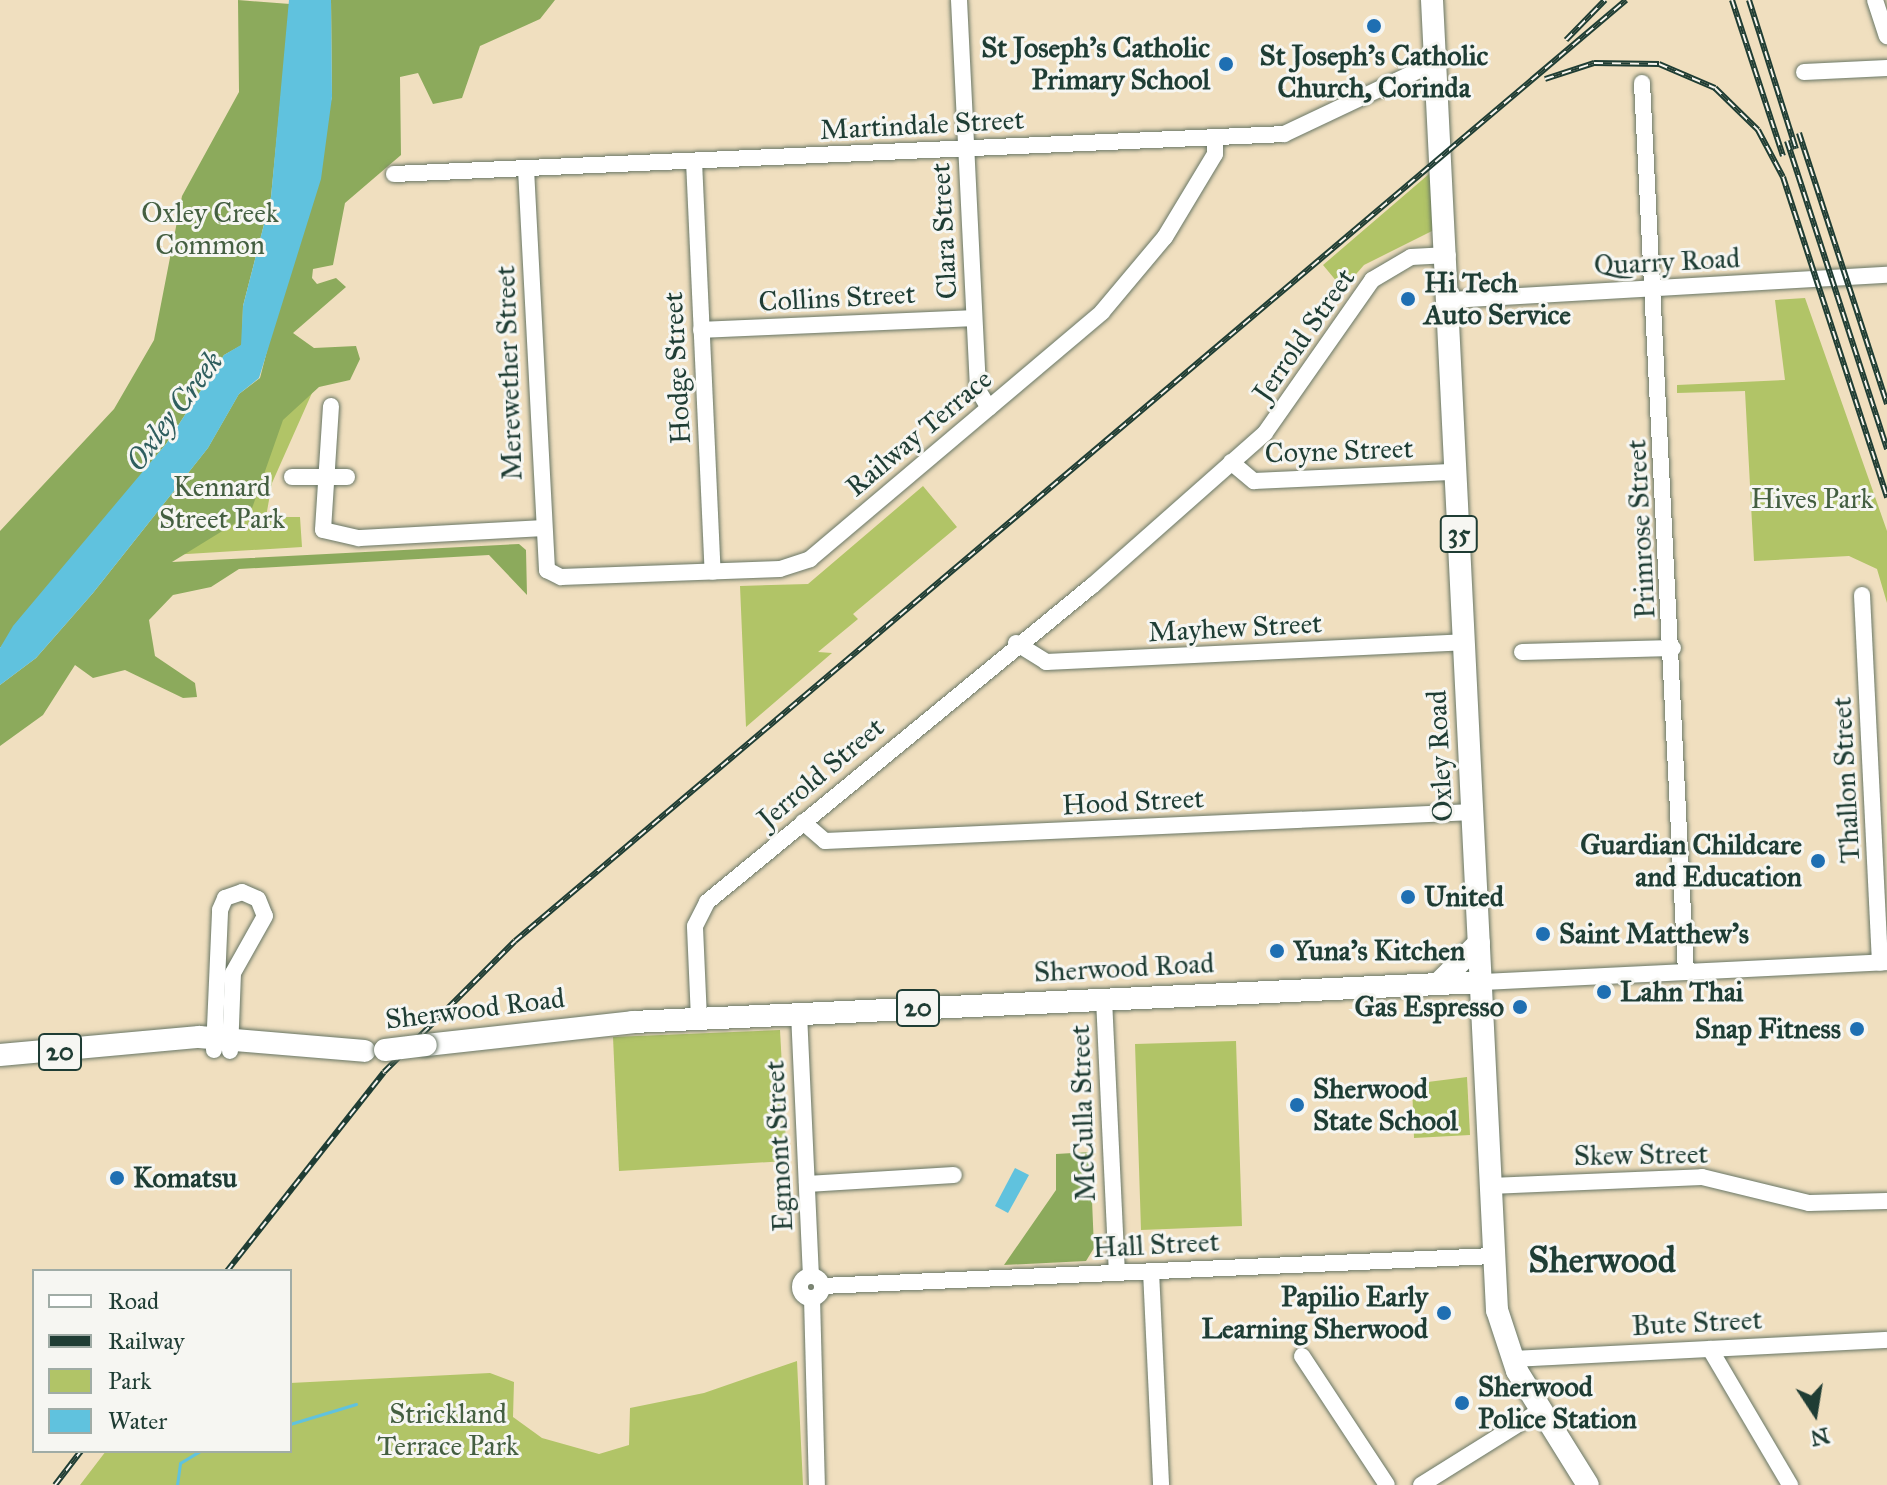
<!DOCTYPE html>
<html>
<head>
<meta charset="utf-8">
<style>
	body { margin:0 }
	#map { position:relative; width:1887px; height:1485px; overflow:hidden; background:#f0dfbf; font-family:"IM FELL Great Primer",serif }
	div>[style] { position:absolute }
	.green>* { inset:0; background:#b1c467 }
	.forest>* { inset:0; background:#8caa5c }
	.water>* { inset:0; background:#60c2de }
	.stream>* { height:3px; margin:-1.5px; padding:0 1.5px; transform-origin:1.5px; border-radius:1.5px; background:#60c2de }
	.roads { filter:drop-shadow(0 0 2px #687665) drop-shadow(0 0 2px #687665) }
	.minor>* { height:16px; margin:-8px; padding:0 8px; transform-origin:8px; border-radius:8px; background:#fff }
	.minor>.ring { margin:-8px; padding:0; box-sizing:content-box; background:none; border:16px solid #fff; border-radius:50% }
	.major>* { height:22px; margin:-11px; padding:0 11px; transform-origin:11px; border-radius:11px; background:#fff }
	.rail>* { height:6px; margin-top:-3px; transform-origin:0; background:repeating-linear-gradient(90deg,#f6f6f2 0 9px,#1f3d34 0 18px); box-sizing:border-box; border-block:2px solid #1f3d34 }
	.bridges { filter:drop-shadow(0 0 2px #687665) drop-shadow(0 0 2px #687665) }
	.major-bridge>* { height:22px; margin:-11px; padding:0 11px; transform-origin:11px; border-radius:11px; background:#fff }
	.dots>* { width:22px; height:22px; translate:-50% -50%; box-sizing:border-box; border:4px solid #f6f6f2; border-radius:50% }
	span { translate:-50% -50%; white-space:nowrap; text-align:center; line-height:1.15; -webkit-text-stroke:6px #f6f6f2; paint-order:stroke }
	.shield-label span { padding:2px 6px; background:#f6f6f2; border:2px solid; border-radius:6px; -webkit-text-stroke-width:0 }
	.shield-label { font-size:26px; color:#1f3d34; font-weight:700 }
	.poi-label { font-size:28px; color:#1f3d34; font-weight:700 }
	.right { translate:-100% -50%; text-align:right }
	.left { translate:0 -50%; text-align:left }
	.street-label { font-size:28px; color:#1f3d34 }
	.park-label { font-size:28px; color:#445f41 }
	.water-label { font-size:30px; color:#2f5e5e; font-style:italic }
	.district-label { font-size:36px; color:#1f3d34; font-weight:700 }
	.legend { position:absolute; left:32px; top:1269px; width:260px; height:184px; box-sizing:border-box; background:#f6f6f2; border:2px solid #a0aca6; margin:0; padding:10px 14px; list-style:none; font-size:24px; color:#1f3d34 }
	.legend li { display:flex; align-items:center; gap:16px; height:40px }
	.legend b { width:40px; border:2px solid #a0aca6 }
	.north { position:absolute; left:1775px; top:1373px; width:80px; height:80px; -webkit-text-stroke:6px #f6f6f2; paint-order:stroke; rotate:168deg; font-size:22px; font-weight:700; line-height:32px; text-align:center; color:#1f3d34 }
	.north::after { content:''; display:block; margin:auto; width:28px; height:36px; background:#1f3d34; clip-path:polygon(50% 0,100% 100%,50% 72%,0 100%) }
</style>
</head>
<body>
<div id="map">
	<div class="green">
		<div style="clip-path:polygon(1436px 168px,1434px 230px,1364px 265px,1343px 289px,1323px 265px)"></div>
		<div style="clip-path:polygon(1805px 298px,1887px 531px,1887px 603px,1877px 569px,1849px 556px,1754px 561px,1745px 391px,1677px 393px,1677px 385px,1785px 380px,1775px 300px)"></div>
		<div style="clip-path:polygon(312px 393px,272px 483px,266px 517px,300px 517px,302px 547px,122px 558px,208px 448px,239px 394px)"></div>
		<div style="clip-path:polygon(923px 486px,957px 527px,853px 614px,858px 619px,818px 652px,832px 653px,746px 727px,740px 586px,808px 584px)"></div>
		<div style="clip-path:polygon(780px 1030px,787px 1161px,619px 1171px,613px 1037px)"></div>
		<div style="clip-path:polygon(1236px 1041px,1242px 1226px,1141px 1230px,1135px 1044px)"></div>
		<div style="clip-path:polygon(1467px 1077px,1470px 1135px,1414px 1138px,1412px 1084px)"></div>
		<div style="clip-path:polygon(797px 1361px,803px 1485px,80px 1485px,106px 1451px,290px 1451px,290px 1383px,490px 1373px,514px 1382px,513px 1417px,542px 1438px,599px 1454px,629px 1445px,630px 1408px,704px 1393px)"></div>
	</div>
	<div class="forest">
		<div style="clip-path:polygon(238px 0,290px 4px,271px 197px,243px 306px,242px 345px,224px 355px,166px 444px,0 648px,0 531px,114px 409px,154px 340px,182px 196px,239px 92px)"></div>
		<div style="clip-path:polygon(331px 0,555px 0,540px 19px,480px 46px,462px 98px,433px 104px,418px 73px,400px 77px,401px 155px,345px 203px,333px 265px,313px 269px,312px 278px,317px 284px,336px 278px,346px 287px,293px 333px,314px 348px,356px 346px,360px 359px,350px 380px,319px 387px,283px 420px,250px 514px,172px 562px,519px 544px,526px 550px,527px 595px,489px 555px,239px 569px,211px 587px,173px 595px,149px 620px,155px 656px,195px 683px,197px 697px,183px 698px,125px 670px,93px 678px,75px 665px,43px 715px,0 746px,0 685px,36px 658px,93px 593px,208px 448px,239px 394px,260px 378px,332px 97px)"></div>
		<div style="clip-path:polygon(1090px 1152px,1094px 1248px,1086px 1261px,1004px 1265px,1056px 1190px,1056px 1154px)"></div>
	</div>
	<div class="water">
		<div style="clip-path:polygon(289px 0,331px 0,332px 97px,321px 179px,259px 378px,239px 394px,208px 448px,93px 593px,36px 658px,0 685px,0 648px,13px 626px,166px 444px,224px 355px,241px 345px,243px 306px,271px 197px)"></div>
		<div style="clip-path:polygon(1015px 1168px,1029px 1175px,1008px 1213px,995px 1206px)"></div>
	</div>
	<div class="stream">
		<div style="left:290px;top:1424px;width:69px;rotate:-16.9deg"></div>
		<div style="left:177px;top:1485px;width:22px;rotate:-82deg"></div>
		<div style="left:180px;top:1463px;width:23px;rotate:-31deg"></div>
	</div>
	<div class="roads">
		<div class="minor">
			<div style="left:959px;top:0;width:390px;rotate:87.2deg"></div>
			<div style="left:978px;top:390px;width:21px;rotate:59deg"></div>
			<div style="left:1875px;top:0;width:38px;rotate:72deg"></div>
			<div style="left:1804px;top:72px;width:83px;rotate:-2.8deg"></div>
			<div style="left:1642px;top:83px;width:890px;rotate:87.17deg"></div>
			<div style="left:694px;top:161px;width:411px;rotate:87.4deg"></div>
			<div style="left:526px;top:169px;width:402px;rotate:87deg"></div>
			<div style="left:547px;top:570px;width:16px;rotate:27deg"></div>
			<div style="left:561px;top:577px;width:219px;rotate:-2.1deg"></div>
			<div style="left:780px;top:569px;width:32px;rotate:-18deg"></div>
			<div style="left:810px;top:559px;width:382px;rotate:-40.2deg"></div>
			<div style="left:1102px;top:312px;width:98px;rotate:-50deg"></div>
			<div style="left:1165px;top:237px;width:97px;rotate:-58.9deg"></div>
			<div style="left:1215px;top:154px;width:16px;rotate:-90deg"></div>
			<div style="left:394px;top:174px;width:891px;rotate:-2.57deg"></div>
			<div style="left:1284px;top:134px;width:168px;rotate:-25.3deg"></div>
			<div style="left:1450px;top:300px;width:438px;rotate:-3.3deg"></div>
			<div style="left:701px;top:330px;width:273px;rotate:-2.5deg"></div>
			<div style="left:331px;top:406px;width:124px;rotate:93.7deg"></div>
			<div style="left:323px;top:530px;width:37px;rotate:13deg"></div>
			<div style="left:359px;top:538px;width:182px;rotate:-3.1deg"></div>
			<div style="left:1231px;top:462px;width:30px;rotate:40deg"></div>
			<div style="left:1254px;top:481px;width:202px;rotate:-2.6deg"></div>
			<div style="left:292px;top:477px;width:55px"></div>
			<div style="left:1862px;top:595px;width:368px;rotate:87.2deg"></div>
			<div style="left:1016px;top:643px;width:36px;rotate:32deg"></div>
			<div style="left:1046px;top:662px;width:418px;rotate:-2.7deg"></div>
			<div style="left:1522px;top:652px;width:151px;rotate:-1.5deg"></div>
			<div style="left:803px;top:822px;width:29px;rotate:41deg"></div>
			<div style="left:825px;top:841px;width:649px;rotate:-2.56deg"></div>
			<div style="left:1481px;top:982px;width:406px;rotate:-2.8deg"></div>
			<div style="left:1104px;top:999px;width:274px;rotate:87.3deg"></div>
			<div style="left:799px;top:1013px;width:263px;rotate:87.4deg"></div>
			<div style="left:699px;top:1019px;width:93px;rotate:-92.5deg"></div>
			<div style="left:695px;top:926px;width:27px;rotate:-63deg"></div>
			<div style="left:707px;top:902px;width:498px;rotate:-39.4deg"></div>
			<div style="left:1092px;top:586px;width:231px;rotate:-41.5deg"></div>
			<div style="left:1265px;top:433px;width:187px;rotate:-55deg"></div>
			<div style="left:1372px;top:280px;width:45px;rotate:-30.5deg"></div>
			<div style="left:1411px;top:257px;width:37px;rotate:-3deg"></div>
			<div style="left:214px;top:1050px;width:140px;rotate:-87.5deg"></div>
			<div style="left:220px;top:910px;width:13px;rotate:-67deg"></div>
			<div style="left:225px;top:898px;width:18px;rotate:-19deg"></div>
			<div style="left:242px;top:892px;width:17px;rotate:24deg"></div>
			<div style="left:258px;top:899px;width:18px;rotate:68deg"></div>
			<div style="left:265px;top:916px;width:65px;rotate:119.3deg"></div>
			<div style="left:233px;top:973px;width:78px;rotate:92.2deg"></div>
			<div style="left:807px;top:1184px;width:147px;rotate:-3.5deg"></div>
			<div style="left:1490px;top:1186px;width:212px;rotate:-2.4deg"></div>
			<div style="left:1702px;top:1177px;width:110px;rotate:13.7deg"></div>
			<div style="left:1809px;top:1203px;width:78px;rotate:-1.5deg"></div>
			<div style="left:1151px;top:1271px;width:214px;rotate:87.3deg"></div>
			<div class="ring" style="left:800px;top:1276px;width:6px;height:6px"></div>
			<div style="left:822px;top:1286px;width:672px;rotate:-2.56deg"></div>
			<div style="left:812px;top:1298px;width:187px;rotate:88.5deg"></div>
			<div style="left:1710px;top:1349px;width:158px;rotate:59.5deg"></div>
			<div style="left:1302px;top:1356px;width:154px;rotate:56.6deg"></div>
			<div style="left:1511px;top:1359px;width:376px;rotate:-2.9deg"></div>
			<div style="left:1421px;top:1485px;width:142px;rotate:-32deg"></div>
		</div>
		<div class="major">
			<div style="left:1432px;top:0;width:1312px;rotate:87.16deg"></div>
			<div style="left:1497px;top:1310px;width:64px;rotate:71.8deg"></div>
			<div style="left:1517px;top:1371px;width:134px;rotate:58.1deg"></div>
			<div style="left:1438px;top:984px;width:58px;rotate:-45deg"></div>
			<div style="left:426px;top:1045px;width:208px;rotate:-6.3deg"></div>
			<div style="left:633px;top:1022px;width:849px;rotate:-2.7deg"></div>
			<div style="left:0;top:1055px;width:200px;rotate:-5.2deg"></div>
			<div style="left:199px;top:1037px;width:166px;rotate:4.8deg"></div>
		</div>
	</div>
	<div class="rail">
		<div style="left:1732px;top:0;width:164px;rotate:71.9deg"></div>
		<div style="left:1749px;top:0;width:156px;rotate:72.5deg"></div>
		<div style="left:1566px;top:40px;width:56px;rotate:-45.7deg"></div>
		<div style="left:1545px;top:79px;width:52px;rotate:-18.1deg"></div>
		<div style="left:1594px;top:63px;width:65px;rotate:0.9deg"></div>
		<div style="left:1659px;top:64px;width:61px;rotate:23.2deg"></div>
		<div style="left:1715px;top:88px;width:60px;rotate:44.3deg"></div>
		<div style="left:1758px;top:130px;width:53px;rotate:62deg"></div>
		<div style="left:1783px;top:177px;width:337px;rotate:72deg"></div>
		<div style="left:1799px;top:133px;width:285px;rotate:72deg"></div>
		<div style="left:1787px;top:141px;width:324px;rotate:72deg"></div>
		<div style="left:227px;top:1271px;width:253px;rotate:-51.7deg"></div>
		<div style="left:384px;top:1072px;width:185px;rotate:-45deg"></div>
		<div style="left:515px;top:941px;width:1456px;rotate:-40.26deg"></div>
		<div style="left:55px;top:1485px;width:43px;rotate:-52.6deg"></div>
	</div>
	<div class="bridges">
		<div class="major-bridge">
			<div style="left:385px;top:1050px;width:41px;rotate:-7deg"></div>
		</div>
	</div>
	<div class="dots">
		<div style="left:1374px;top:26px;background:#1f6fb2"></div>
		<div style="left:1226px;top:64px;background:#1f6fb2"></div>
		<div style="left:1408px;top:299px;background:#1f6fb2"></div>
		<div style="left:1818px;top:861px;background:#1f6fb2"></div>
		<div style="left:1408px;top:897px;background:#1f6fb2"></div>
		<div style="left:1543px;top:934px;background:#1f6fb2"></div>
		<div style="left:1277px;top:951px;background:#1f6fb2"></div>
		<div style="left:1604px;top:992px;background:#1f6fb2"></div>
		<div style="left:1520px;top:1007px;background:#1f6fb2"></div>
		<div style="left:1857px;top:1029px;background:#1f6fb2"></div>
		<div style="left:1297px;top:1105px;background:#1f6fb2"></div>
		<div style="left:117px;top:1178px;background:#1f6fb2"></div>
		<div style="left:1444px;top:1313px;background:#1f6fb2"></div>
		<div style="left:1462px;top:1403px;background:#1f6fb2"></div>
	</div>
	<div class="shield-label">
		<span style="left:1459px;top:534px">35</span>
		<span style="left:918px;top:1008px">20</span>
		<span style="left:60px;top:1052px">20</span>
	</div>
	<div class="poi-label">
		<span class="right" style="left:1210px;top:64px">St Joseph's Catholic<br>Primary School</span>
		<span style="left:1374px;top:72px">St Joseph's Catholic<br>Church, Corinda</span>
		<span class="left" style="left:1424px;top:299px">Hi Tech<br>Auto Service</span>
		<span class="right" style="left:1802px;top:861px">Guardian Childcare<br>and Education</span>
		<span class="left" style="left:1424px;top:897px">United</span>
		<span class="left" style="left:1559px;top:934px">Saint Matthew's</span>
		<span class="left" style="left:1293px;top:951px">Yuna's Kitchen</span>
		<span class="left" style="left:1620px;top:992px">Lahn Thai</span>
		<span class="right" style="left:1504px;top:1007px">Gas Espresso</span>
		<span class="right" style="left:1841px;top:1029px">Snap Fitness</span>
		<span class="left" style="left:1313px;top:1105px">Sherwood<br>State School</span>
		<span class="left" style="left:133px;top:1178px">Komatsu</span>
		<span class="right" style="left:1428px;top:1313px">Papilio Early<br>Learning Sherwood</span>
		<span class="left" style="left:1478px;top:1403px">Sherwood<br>Police Station</span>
	</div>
	<div class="street-label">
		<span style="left:922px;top:125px;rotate:-3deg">Martindale Street</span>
		<span style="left:944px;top:231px;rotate:-93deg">Clara Street</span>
		<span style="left:1667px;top:262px;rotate:-3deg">Quarry Road</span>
		<span style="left:837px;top:298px;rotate:-3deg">Collins Street</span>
		<span style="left:1304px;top:335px;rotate:-55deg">Jerrold Street</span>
		<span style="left:677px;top:368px;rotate:-93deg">Hodge Street</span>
		<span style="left:509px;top:373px;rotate:-92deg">Merewether Street</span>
		<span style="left:919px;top:433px;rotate:-40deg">Railway Terrace</span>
		<span style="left:1339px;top:451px;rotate:-2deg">Coyne Street</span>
		<span style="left:1641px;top:529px;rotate:-93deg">Primrose Street</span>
		<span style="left:1235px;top:628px;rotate:-3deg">Mayhew Street</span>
		<span style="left:1440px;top:756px;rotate:-93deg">Oxley Road</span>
		<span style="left:821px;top:773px;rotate:-40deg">Jerrold Street</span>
		<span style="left:1846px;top:780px;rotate:-93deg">Thallon Street</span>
		<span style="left:1133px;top:802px;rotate:-3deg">Hood Street</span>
		<span style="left:1124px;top:968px;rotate:-3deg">Sherwood Road</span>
		<span style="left:475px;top:1009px;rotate:-7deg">Sherwood Road</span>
		<span style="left:1083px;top:1113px;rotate:-92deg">McCulla Street</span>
		<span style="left:779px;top:1146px;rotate:-93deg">Egmont Street</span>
		<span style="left:1641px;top:1155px;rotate:-1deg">Skew Street</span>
		<span style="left:1156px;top:1245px;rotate:-3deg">Hall Street</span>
		<span style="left:1697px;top:1323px;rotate:-3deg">Bute Street</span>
	</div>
	<div class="park-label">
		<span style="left:210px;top:229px">Oxley Creek<br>Common</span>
		<span style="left:222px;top:503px">Kennard<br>Street Park</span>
		<span style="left:1812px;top:499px">Hives Park</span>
		<span style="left:448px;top:1430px">Strickland<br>Terrace Park</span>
	</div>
	<div class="water-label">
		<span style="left:174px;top:411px;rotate:-53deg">Oxley Creek</span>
	</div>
	<div class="district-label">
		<span style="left:1602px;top:1261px">Sherwood</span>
	</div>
	<ul class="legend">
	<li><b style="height:10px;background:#fff"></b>Road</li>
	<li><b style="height:10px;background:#1f3d34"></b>Railway</li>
	<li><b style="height:22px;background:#b1c467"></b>Park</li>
	<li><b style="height:22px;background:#60c2de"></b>Water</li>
	</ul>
	<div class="north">N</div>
</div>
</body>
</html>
